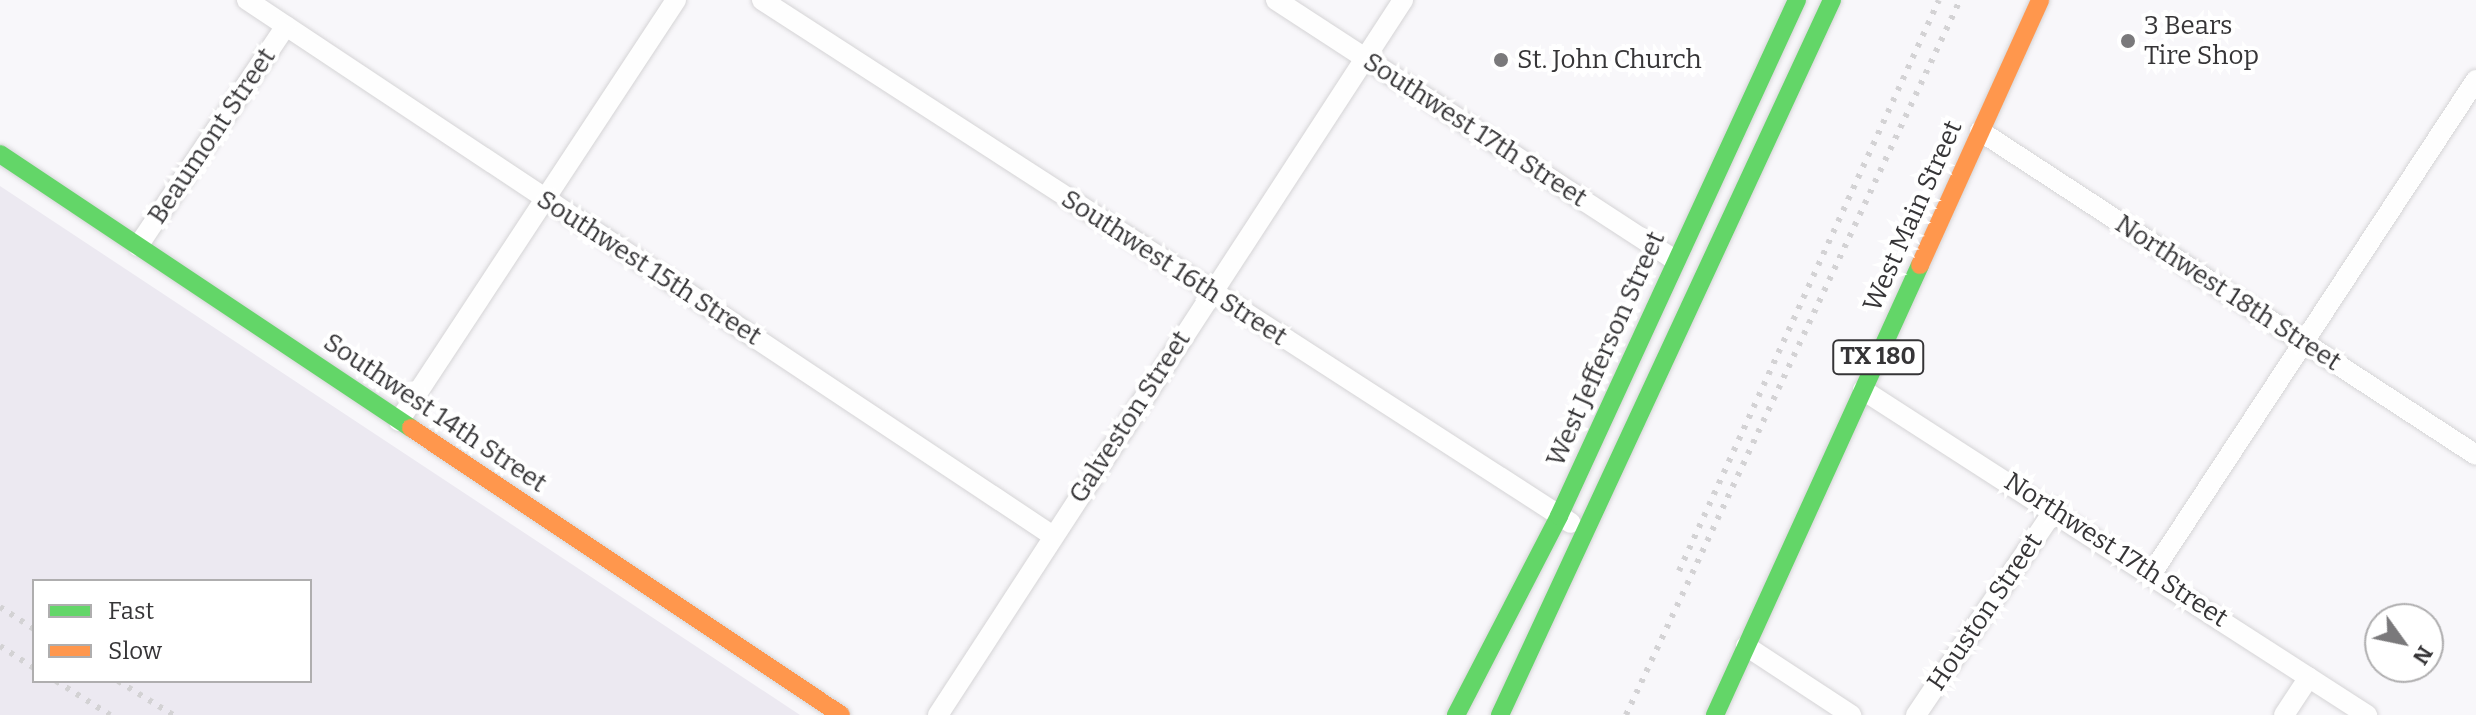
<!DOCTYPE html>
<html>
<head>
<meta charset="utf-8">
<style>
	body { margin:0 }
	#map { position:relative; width:2476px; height:715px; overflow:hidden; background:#f8f7fa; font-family:Bitter,serif }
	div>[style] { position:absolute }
	.built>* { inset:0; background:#ece9f1 }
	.roads { filter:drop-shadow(0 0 2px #d5d4d6) drop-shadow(0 0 2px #d5d4d6) }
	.street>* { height:20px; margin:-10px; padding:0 10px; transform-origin:10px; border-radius:10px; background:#fefefe }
	.fast>* { height:18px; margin:-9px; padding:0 9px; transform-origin:9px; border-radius:9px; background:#63d668 }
	.slow>* { height:18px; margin:-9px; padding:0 9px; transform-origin:9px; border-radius:9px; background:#ff974d }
	.rail>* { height:6px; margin-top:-3px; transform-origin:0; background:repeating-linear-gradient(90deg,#d3d2d4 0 4px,transparent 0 12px) }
	.dots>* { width:22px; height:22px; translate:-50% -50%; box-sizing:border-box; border:4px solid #fff; border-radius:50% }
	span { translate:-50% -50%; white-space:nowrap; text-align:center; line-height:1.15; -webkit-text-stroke:8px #fff; paint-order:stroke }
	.shield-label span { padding:2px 6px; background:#fff; border:2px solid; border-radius:6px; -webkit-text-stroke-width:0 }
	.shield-label { font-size:24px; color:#363537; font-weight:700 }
	.poi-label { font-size:26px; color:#363537 }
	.left { translate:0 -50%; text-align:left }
	.street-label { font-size:26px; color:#363537 }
	.legend { position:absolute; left:32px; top:579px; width:280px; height:104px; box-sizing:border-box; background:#fff; border:2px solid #afaeaf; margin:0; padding:10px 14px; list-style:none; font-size:24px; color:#363537 }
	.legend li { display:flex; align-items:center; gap:16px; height:40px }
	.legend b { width:40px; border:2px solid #afaeaf }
	.north { position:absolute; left:2364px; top:603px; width:80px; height:80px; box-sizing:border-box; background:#fff; border:2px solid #afaeaf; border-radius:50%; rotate:123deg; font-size:22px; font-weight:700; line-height:32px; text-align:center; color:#363537 }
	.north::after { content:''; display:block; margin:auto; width:28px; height:36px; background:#7a797b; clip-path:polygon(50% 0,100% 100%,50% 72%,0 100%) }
</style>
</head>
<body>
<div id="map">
	<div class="built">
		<div style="clip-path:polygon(evenodd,0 186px,800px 715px,0 715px,0 186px,34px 581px,310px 581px,310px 681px,34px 681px,34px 581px)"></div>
	</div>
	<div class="roads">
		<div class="street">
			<div style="left:247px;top:0;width:968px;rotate:33.62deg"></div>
			<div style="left:762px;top:0;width:963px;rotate:32.88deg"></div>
			<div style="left:1276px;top:0;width:476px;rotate:33.1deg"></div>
			<div style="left:1980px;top:131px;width:592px;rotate:33.15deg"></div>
			<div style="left:138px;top:246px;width:265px;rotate:-56.1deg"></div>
			<div style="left:1863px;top:390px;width:600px;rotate:32.82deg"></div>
			<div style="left:399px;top:421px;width:504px;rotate:-56.66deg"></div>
			<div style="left:2152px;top:573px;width:590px;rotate:-56.69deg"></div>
			<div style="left:1746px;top:646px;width:126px;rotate:33.3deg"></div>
			<div style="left:938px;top:715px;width:853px;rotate:-56.96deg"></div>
			<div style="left:1916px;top:715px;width:249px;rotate:-56deg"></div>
			<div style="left:2284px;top:715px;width:45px;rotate:-56.7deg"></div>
		</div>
		<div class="fast">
			<div style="left:0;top:154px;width:494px;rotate:33.7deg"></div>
			<div style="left:1456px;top:715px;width:224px;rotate:-62.6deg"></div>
			<div style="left:1559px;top:516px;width:568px;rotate:-65.24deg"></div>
			<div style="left:1500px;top:715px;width:788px;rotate:-65.09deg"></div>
			<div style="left:1715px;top:715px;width:494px;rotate:-65.5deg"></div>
		</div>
		<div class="slow">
			<div style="left:1920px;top:265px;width:291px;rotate:-65.6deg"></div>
			<div style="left:411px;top:428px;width:517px;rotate:33.72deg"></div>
		</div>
	</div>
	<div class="rail">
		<div style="left:1679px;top:571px;width:627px;rotate:-65.52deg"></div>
		<div style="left:0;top:607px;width:40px;rotate:32.9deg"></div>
		<div style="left:0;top:646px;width:40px;rotate:32.9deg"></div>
		<div style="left:56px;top:681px;width:64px;rotate:32.2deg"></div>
		<div style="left:118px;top:681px;width:65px;rotate:31.7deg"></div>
		<div style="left:1626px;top:715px;width:789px;rotate:-64.96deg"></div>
	</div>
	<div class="dots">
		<div style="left:2128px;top:41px;background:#7a797b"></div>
		<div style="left:1501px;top:60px;background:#7a797b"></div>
	</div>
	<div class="shield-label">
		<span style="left:1878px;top:357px">TX 180</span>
	</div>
	<div class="poi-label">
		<span class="left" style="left:2144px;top:41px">3 Bears<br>Tire Shop</span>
		<span class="left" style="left:1517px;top:60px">St. John Church</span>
	</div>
	<div class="street-label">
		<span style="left:1475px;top:130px;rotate:33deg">Southwest 17th Street</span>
		<span style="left:212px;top:136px;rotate:-56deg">Beaumont Street</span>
		<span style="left:1913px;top:216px;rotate:-66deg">West Main Street</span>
		<span style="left:649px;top:268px;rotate:33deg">Southwest 15th Street</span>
		<span style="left:1174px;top:268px;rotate:33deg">Southwest 16th Street</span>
		<span style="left:2228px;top:293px;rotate:33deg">Northwest 18th Street</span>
		<span style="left:1606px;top:349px;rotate:-66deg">West Jefferson Street</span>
		<span style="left:435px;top:413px;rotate:34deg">Southwest 14th Street</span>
		<span style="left:1130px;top:417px;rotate:-57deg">Galveston Street</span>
		<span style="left:2116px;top:550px;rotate:33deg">Northwest 17th Street</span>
		<span style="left:1985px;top:612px;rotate:-56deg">Houston Street</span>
	</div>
	<ul class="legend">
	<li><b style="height:10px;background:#63d668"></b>Fast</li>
	<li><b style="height:10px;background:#ff974d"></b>Slow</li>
	</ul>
	<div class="north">N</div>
</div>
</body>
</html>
